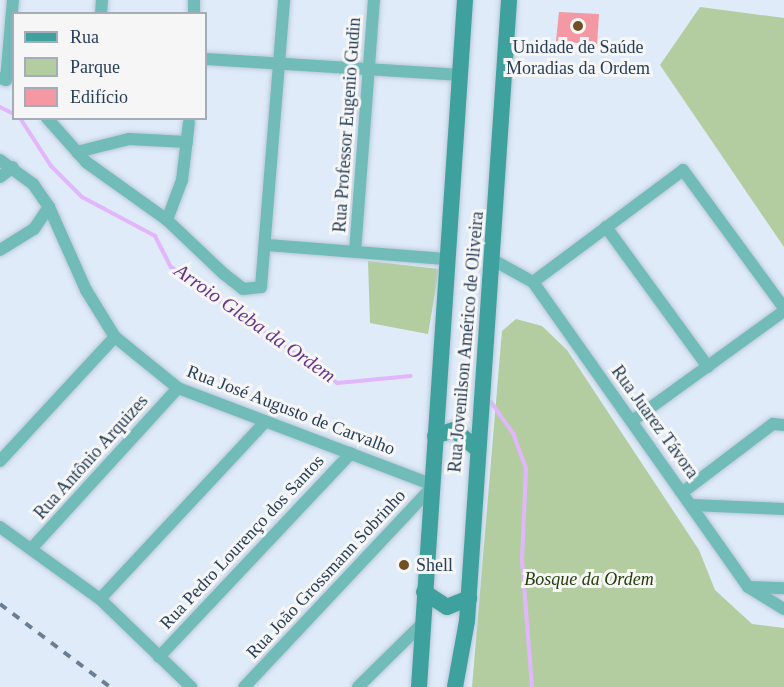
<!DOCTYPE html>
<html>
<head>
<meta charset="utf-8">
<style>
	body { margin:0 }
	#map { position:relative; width:784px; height:687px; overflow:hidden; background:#dfebf8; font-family:"Times New Roman",serif }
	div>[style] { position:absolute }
	.green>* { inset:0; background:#b3cda0 }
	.stream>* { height:4px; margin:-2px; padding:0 2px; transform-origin:2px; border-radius:2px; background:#e2b6fc }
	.building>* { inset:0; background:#f499a4 }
	.roads { filter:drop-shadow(0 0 2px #bac8d8) drop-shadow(0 0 2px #bac8d8) }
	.street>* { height:12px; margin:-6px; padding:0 6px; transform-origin:6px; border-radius:6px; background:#71bcb9 }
	.secondary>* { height:16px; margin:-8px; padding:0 8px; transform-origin:8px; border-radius:8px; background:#3ea19e }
	.rail>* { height:4px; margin-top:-2px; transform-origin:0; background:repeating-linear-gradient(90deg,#6a7d92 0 8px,transparent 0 16px) }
	.dots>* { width:16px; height:16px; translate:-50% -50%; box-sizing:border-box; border:3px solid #f6f6f6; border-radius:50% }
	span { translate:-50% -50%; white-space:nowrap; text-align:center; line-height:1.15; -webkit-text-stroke:6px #f6f6f6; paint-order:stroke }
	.poi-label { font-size:18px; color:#273e58 }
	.left { translate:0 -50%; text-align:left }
	.street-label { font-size:18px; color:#273e58 }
	.park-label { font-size:18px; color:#253f0b; font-style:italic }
	.water-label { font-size:20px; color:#693484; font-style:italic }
	.legend { position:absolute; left:12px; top:12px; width:195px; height:108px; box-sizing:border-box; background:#f6f6f6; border:2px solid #a3acb7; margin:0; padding:8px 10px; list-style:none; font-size:18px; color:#273e58 }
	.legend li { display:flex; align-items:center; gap:12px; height:30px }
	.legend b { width:30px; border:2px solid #a3acb7 }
</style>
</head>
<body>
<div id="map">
	<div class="green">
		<div style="clip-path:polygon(700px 7px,784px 18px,784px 247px,660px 65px)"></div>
		<div style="clip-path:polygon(368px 261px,439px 269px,428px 334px,370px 323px)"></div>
		<div style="clip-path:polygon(516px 319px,542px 326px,567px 350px,699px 550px,715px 590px,752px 624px,784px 628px,784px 687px,472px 687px,502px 331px)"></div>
	</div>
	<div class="stream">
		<div style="left:0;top:107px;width:16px;rotate:27deg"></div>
		<div style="left:20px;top:118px;width:57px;rotate:57.1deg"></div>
		<div style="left:51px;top:166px;width:44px;rotate:45deg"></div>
		<div style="left:82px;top:197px;width:83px;rotate:28.1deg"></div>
		<div style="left:155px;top:236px;width:35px;rotate:63deg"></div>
		<div style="left:171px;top:267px;width:203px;rotate:34.9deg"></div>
		<div style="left:337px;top:383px;width:74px;rotate:-5.4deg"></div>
		<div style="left:491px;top:402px;width:38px;rotate:55deg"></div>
		<div style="left:513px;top:433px;width:37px;rotate:70deg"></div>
		<div style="left:526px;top:468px;width:92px;rotate:92.5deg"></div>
		<div style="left:522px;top:560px;width:127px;rotate:85.5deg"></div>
	</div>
	<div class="building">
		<div style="clip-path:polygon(559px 12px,599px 14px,597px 45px,556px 41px)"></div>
	</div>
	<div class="roads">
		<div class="street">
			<div style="left:101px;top:14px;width:14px;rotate:-86deg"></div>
			<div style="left:194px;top:14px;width:14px;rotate:-90deg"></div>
			<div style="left:206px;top:59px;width:252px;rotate:3.6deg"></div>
			<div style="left:0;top:78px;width:6px;rotate:18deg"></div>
			<div style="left:6px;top:80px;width:80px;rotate:-85deg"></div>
			<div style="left:47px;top:118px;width:59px;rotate:48.4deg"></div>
			<div style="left:86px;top:162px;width:100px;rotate:35.6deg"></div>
			<div style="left:167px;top:220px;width:79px;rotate:43.5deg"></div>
			<div style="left:224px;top:274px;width:24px;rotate:38deg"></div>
			<div style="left:243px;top:289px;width:18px;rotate:-6deg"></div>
			<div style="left:261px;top:287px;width:288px;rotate:-85.4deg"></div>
			<div style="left:77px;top:152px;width:54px;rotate:-14deg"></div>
			<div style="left:129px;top:139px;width:58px;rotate:3deg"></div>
			<div style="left:0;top:160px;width:41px;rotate:36deg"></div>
			<div style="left:33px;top:184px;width:28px;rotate:55deg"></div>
			<div style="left:49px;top:207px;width:91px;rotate:66deg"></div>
			<div style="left:86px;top:290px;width:55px;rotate:58.3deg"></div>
			<div style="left:115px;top:337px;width:81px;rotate:39deg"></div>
			<div style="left:178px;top:388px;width:274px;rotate:20.8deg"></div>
			<div style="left:434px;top:485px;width:277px;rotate:133.2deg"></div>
			<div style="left:0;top:177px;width:16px;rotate:-38deg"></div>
			<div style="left:167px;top:220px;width:43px;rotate:-69.4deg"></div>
			<div style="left:182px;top:180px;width:58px;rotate:-83.1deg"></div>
			<div style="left:606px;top:227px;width:173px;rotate:53.9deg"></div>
			<div style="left:267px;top:245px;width:179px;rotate:4.5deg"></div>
			<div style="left:0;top:250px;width:40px;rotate:-32deg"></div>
			<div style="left:34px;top:229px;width:27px;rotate:-56deg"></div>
			<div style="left:355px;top:252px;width:253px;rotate:-85.7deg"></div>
			<div style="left:493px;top:260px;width:46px;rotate:28.8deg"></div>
			<div style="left:533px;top:282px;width:373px;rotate:54.8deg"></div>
			<div style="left:748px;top:587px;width:42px;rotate:31.4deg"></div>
			<div style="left:533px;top:282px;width:187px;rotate:-36.7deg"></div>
			<div style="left:683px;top:170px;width:171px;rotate:53.8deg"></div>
			<div style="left:632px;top:421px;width:188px;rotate:-35.9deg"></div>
			<div style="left:0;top:461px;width:169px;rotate:-47.2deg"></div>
			<div style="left:683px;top:492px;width:113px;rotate:-37.1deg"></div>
			<div style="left:773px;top:424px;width:11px;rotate:5deg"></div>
			<div style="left:692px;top:505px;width:92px;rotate:2.5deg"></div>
			<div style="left:0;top:527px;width:123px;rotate:35.8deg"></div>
			<div style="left:100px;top:599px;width:127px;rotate:44deg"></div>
			<div style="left:31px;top:549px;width:218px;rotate:-47.6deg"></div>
			<div style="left:749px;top:587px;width:35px;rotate:2deg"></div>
			<div style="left:100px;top:599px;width:242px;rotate:-47deg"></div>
			<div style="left:159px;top:657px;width:280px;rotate:-46.7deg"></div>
			<div style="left:358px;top:687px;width:94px;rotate:-44.6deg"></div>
		</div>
		<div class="secondary">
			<div style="left:435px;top:436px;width:20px;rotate:-18deg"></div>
			<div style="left:454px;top:430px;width:27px;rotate:39deg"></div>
			<div style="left:424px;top:592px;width:27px;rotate:33deg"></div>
			<div style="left:447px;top:607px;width:24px;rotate:-22deg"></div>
			<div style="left:419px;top:687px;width:689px;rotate:-86.17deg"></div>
			<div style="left:455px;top:687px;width:67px;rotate:-79.7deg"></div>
			<div style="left:467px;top:621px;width:622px;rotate:-86.13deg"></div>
		</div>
	</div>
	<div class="rail">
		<div style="left:0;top:604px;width:138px;rotate:37deg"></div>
	</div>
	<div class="dots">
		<div style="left:578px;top:26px;background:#6f5025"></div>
		<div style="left:404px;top:565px;background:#6f5025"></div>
	</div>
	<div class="poi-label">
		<span style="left:578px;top:58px">Unidade de Saúde<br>Moradias da Ordem</span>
		<span class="left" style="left:416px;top:565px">Shell</span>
	</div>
	<div class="street-label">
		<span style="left:347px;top:125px;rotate:-86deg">Rua Professor Eugenio Gudin</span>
		<span style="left:466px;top:342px;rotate:-85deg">Rua Jovenilson Américo de Oliveira</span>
		<span style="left:291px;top:410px;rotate:21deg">Rua José Augusto de Carvalho</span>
		<span style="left:655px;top:422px;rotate:54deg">Rua Juarez Távora</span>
		<span style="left:91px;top:457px;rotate:-48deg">Rua Antônio Arquizes</span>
		<span style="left:242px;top:542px;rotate:-47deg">Rua Pedro Lourenço dos Santos</span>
		<span style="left:326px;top:574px;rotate:-47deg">Rua João Grossmann Sobrinho</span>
	</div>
	<div class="park-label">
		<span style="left:589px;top:579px">Bosque da Ordem</span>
	</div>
	<div class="water-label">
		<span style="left:255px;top:323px;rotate:35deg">Arroio Gleba da Ordem</span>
	</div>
	<ul class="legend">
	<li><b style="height:8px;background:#3ea19e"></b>Rua</li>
	<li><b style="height:16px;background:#b3cda0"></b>Parque</li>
	<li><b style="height:16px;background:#f499a4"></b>Edifício</li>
	</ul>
</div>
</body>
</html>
